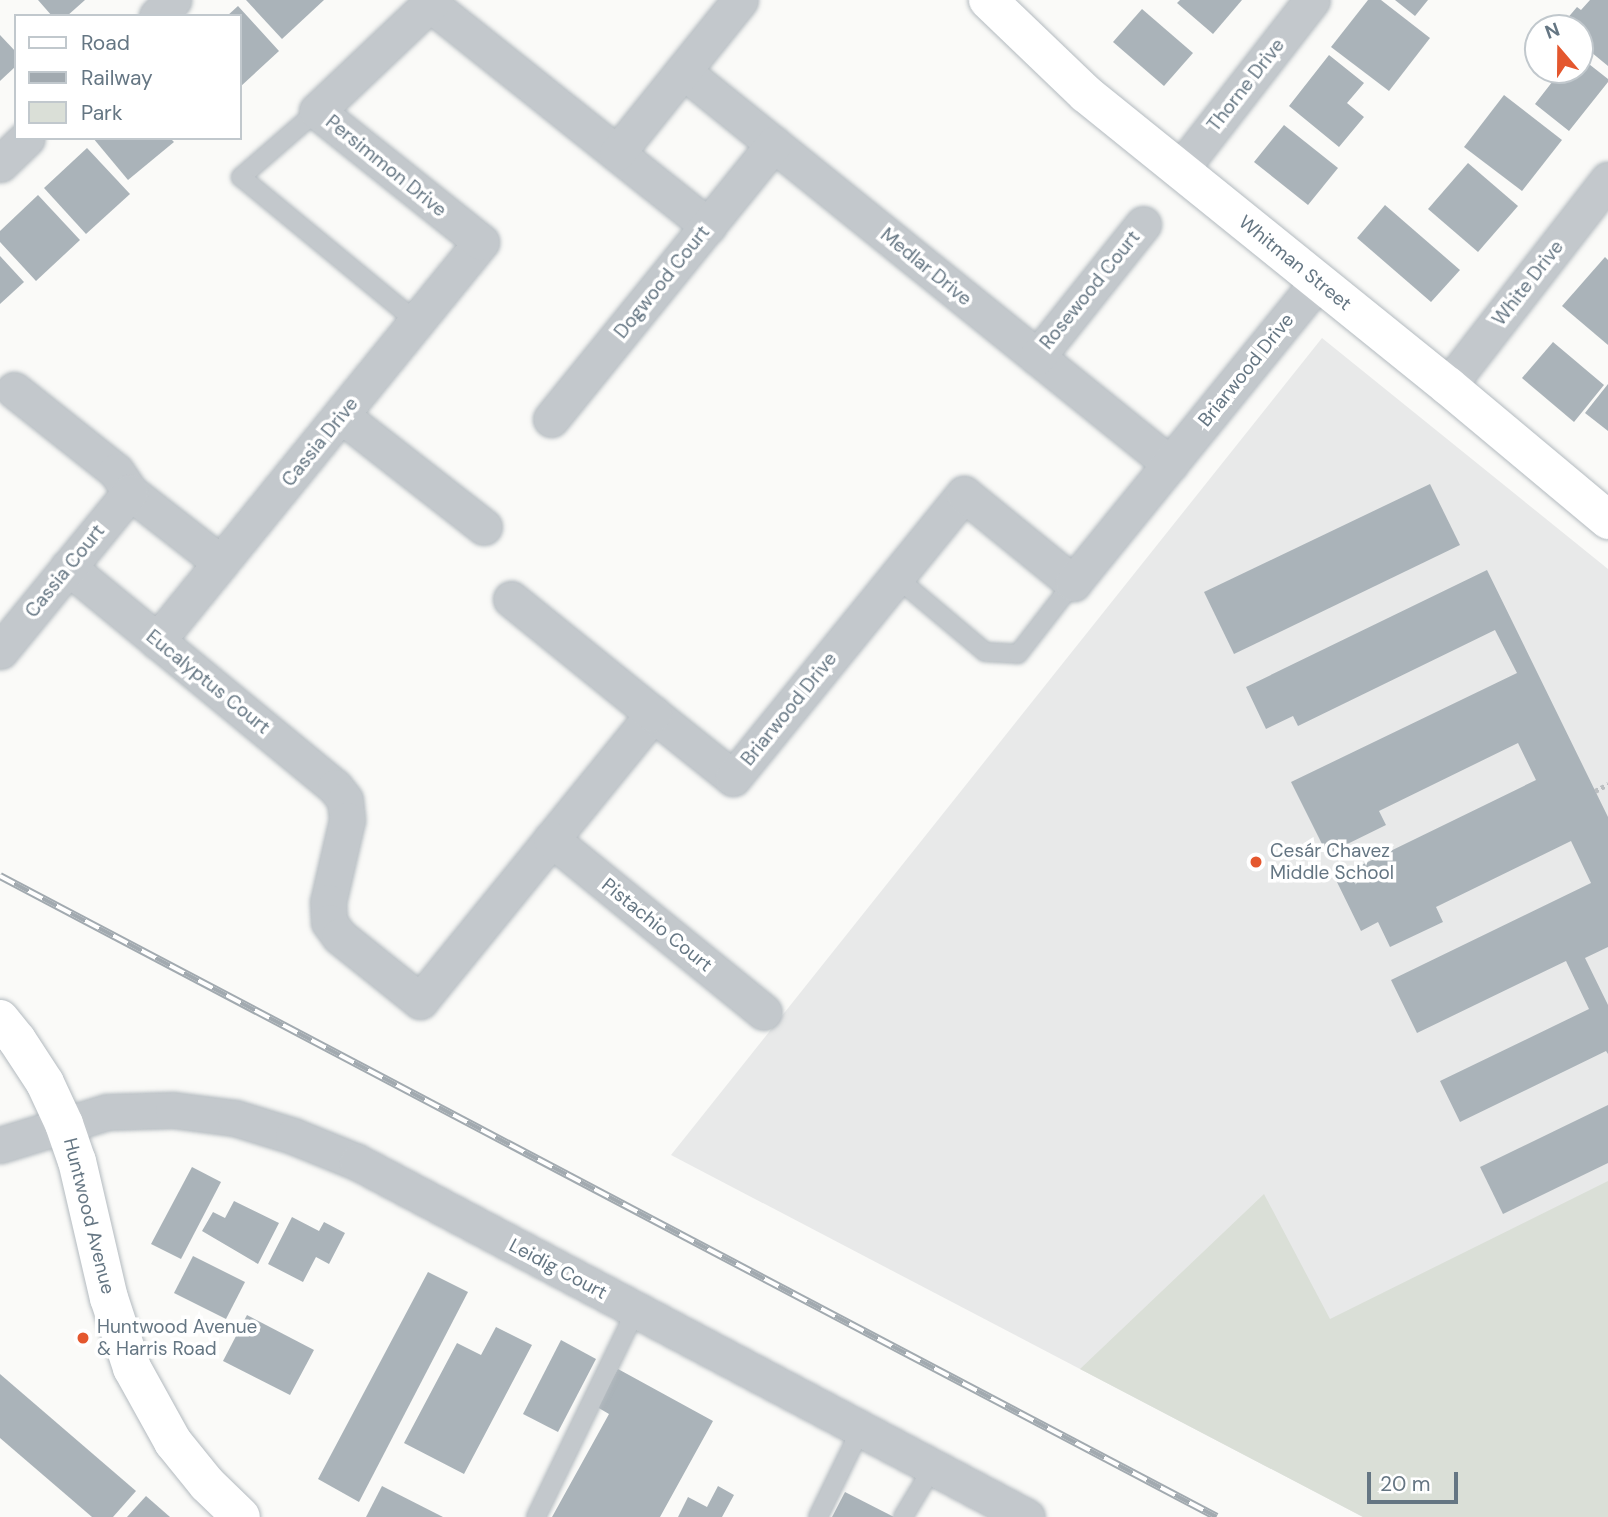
<!DOCTYPE html>
<html>
<head>
<meta charset="utf-8">
<style>
	body { margin:0 }
	#map { position:relative; width:1608px; height:1517px; overflow:hidden; background:#fafaf8; font-family:"DM Sans",sans-serif }
	div>[style] { position:absolute }
	.built>* { inset:0; background:#e8e9e9 }
	.green>* { inset:0; background:#dadfd7 }
	.building>* { inset:0; background:#aab3b9 }
	.path>* { height:4.5px; margin-top:-2.25px; transform-origin:0; background:repeating-linear-gradient(90deg,#bbbfc2 0 3.5px,transparent 0 7px) }
	.roads { filter:drop-shadow(0 0 2px #b3babf) drop-shadow(0 0 2px #b3babf) }
	.lane>* { height:18px; margin:-9px; padding:0 9px; transform-origin:9px; border-radius:9px; background:#c3c8cc }
	.street>* { height:35px; margin:-17.5px; padding:0 17.5px; transform-origin:17.5px; border-radius:17.5px; background:#c3c8cc }
	.secondary>* { height:38px; margin:-19px; padding:0 19px; transform-origin:19px; border-radius:19px; background:#fff }
	.rail>* { height:8px; margin-top:-4px; transform-origin:0; background:repeating-linear-gradient(90deg,#fff 0 16px,#a2aab0 0 32px); box-sizing:border-box; border-block:2px solid #a2aab0 }
	.dots>* { width:19px; height:19px; translate:-50% -50%; box-sizing:border-box; border:4px solid #fff; border-radius:50% }
	span { translate:-50% -50%; white-space:nowrap; text-align:center; line-height:1.15; -webkit-text-stroke:7px #fff; paint-order:stroke }
	.street-label { font-size:19px; color:#657683 }
	.poi-label { font-size:19px; color:#657683 }
	.left { translate:0 -50%; text-align:left }
	.legend { position:absolute; left:14px; top:14px; width:228px; height:126px; box-sizing:border-box; background:#fff; border:2px solid #c1c8cd; margin:0; padding:9px 12px; list-style:none; font-size:21px; color:#657683 }
	.legend li { display:flex; align-items:center; gap:14px; height:35px }
	.legend b { width:35px; border:2px solid #c1c8cd }
	.north { position:absolute; left:1524px; top:14px; width:70px; height:70px; box-sizing:border-box; background:#fff; border:2px solid #c1c8cd; border-radius:50%; rotate:340deg; font-size:19px; font-weight:700; line-height:28px; text-align:center; color:#657683 }
	.north::after { content:''; display:block; margin:auto; width:24px; height:32px; background:#e4572e; clip-path:polygon(50% 0,100% 100%,50% 72%,0 100%) }
	.scale { position:absolute; left:1367px; top:1472px; width:91px; height:32px; box-sizing:border-box; border:4px solid #657683; border-top:0; padding-left:9px; font-size:21px; line-height:24px; white-space:nowrap; color:#657683; -webkit-text-stroke:5px #fff; paint-order:stroke }
</style>
</head>
<body>
<div id="map">
	<div class="built">
		<div style="clip-path:polygon(1322px 338px,1608px 569px,1608px 1517px,1363px 1517px,671px 1155px)"></div>
	</div>
	<div class="green">
		<div style="clip-path:polygon(1608px 1181px,1608px 1517px,1363px 1517px,1080px 1369px,1264px 1194px,1330px 1319px)"></div>
	</div>
	<div class="building">
		<div style="clip-path:polygon(38px 0,85px 0,67px 16px,52px 16px)"></div>
		<div style="clip-path:polygon(246px 0,324px 0,282px 39px)"></div>
		<div style="clip-path:polygon(1180px 0,1242px 0,1213px 34px,1177px 3px)"></div>
		<div style="clip-path:polygon(1368px 0,1381px 0,1430px 38px,1389px 91px,1331px 47px)"></div>
		<div style="clip-path:polygon(1395px 0,1428px 0,1415px 16px)"></div>
		<div style="clip-path:polygon(1590px 0,1608px 0,1608px 66px,1580px 43px,1580px 28px,1560px 27px,1577px 7px,1581px 10px)"></div>
		<div style="clip-path:polygon(238px 6px,279px 51px,240px 87px,240px 16px,227px 16px)"></div>
		<div style="clip-path:polygon(1142px 9px,1193px 53px,1164px 86px,1113px 42px)"></div>
		<div style="clip-path:polygon(0 35px,16px 52px,16px 66px,0 81px)"></div>
		<div style="clip-path:polygon(1329px 55px,1364px 83px,1347px 103px,1364px 117px,1339px 147px,1289px 106px)"></div>
		<div style="clip-path:polygon(1580px 57px,1608px 79px,1608px 82px,1569px 131px,1535px 104px,1556px 77px,1547px 70px,1580px 70px)"></div>
		<div style="clip-path:polygon(1504px 95px,1562px 140px,1522px 191px,1464px 147px)"></div>
		<div style="clip-path:polygon(1284px 125px,1338px 168px,1308px 205px,1254px 162px)"></div>
		<div style="clip-path:polygon(93px 138px,170px 138px,174px 142px,128px 180px)"></div>
		<div style="clip-path:polygon(87px 148px,130px 194px,86px 234px,44px 188px)"></div>
		<div style="clip-path:polygon(1468px 163px,1518px 206px,1478px 252px,1428px 209px)"></div>
		<div style="clip-path:polygon(38px 195px,80px 240px,36px 281px,0 242px,0 231px)"></div>
		<div style="clip-path:polygon(1385px 205px,1460px 270px,1431px 302px,1357px 238px)"></div>
		<div style="clip-path:polygon(0 256px,24px 282px,0 304px)"></div>
		<div style="clip-path:polygon(1605px 257px,1608px 260px,1608px 345px,1562px 306px)"></div>
		<div style="clip-path:polygon(1553px 342px,1604px 385px,1574px 422px,1522px 378px)"></div>
		<div style="clip-path:polygon(1608px 384px,1608px 431px,1585px 413px)"></div>
		<div style="clip-path:polygon(1430px 484px,1460px 545px,1234px 654px,1204px 592px)"></div>
		<div style="clip-path:polygon(1487px 570px,1608px 817px,1608px 947px,1585px 958px,1608px 1005px,1608px 1054px,1606px 1051px,1460px 1122px,1440px 1081px,1589px 1009px,1566px 961px,1417px 1033px,1391px 980px,1591px 883px,1571px 841px,1436px 907px,1443px 922px,1390px 947px,1378px 922px,1361px 931px,1335px 878px,1536px 780px,1518px 743px,1379px 811px,1386px 825px,1327px 854px,1291px 782px,1517px 673px,1495px 630px,1298px 726px,1293px 716px,1266px 729px,1246px 687px)"></div>
		<div style="clip-path:polygon(1608px 1105px,1608px 1163px,1503px 1214px,1480px 1167px)"></div>
		<div style="clip-path:polygon(192px 1167px,221px 1182px,181px 1259px,151px 1244px)"></div>
		<div style="clip-path:polygon(234px 1201px,279px 1223px,258px 1264px,202px 1231px,213px 1212px,225px 1218px)"></div>
		<div style="clip-path:polygon(292px 1217px,319px 1231px,324px 1222px,345px 1233px,329px 1264px,316px 1257px,303px 1282px,268px 1264px)"></div>
		<div style="clip-path:polygon(193px 1256px,245px 1282px,226px 1319px,174px 1293px)"></div>
		<div style="clip-path:polygon(428px 1272px,468px 1292px,359px 1502px,318px 1479px)"></div>
		<div style="clip-path:polygon(247px 1315px,314px 1350px,290px 1395px,223px 1361px)"></div>
		<div style="clip-path:polygon(496px 1327px,532px 1345px,464px 1474px,404px 1443px,457px 1343px,481px 1355px)"></div>
		<div style="clip-path:polygon(561px 1340px,596px 1359px,558px 1432px,523px 1414px)"></div>
		<div style="clip-path:polygon(618px 1369px,713px 1421px,660px 1517px,552px 1517px,609px 1414px,597px 1407px)"></div>
		<div style="clip-path:polygon(0 1374px,136px 1491px,113px 1517px,92px 1517px,0 1438px)"></div>
		<div style="clip-path:polygon(382px 1486px,443px 1517px,366px 1517px)"></div>
		<div style="clip-path:polygon(718px 1486px,734px 1495px,722px 1517px,678px 1517px,688px 1497px,707px 1507px)"></div>
		<div style="clip-path:polygon(845px 1492px,894px 1517px,832px 1517px)"></div>
		<div style="clip-path:polygon(146px 1496px,170px 1517px,127px 1517px)"></div>
	</div>
	<div class="path">
		<div style="left:1595px;top:791px;width:15px;rotate:-28deg"></div>
	</div>
	<div class="roads">
		<div class="lane">
			<div style="left:317px;top:111px;width:101px;rotate:139deg"></div>
			<div style="left:241px;top:177px;width:228px;rotate:39.5deg"></div>
			<div style="left:896px;top:577px;width:116px;rotate:40.1deg"></div>
			<div style="left:985px;top:652px;width:33px;rotate:3deg"></div>
			<div style="left:1018px;top:654px;width:90px;rotate:-52.2deg"></div>
			<div style="left:536px;top:1517px;width:230px;rotate:-64.2deg"></div>
			<div style="left:818px;top:1517px;width:98px;rotate:-64deg"></div>
			<div style="left:903px;top:1517px;width:58px;rotate:-59deg"></div>
		</div>
		<div class="street">
			<div style="left:430px;top:4px;width:356px;rotate:38.6deg"></div>
			<div style="left:157px;top:16px;width:23px;rotate:-45deg"></div>
			<div style="left:683px;top:71px;width:626px;rotate:38.9deg"></div>
			<div style="left:617px;top:153px;width:196px;rotate:-51.2deg"></div>
			<div style="left:0;top:164px;width:37px;rotate:-44deg"></div>
			<div style="left:1180px;top:170px;width:215px;rotate:-52.2deg"></div>
			<div style="left:1037px;top:357px;width:170px;rotate:-51.4deg"></div>
			<div style="left:1448px;top:386px;width:261px;rotate:-52.2deg"></div>
			<div style="left:14px;top:390px;width:130px;rotate:38.5deg"></div>
			<div style="left:116px;top:471px;width:25px;rotate:56deg"></div>
			<div style="left:130px;top:492px;width:115px;rotate:38deg"></div>
			<div style="left:342px;top:416px;width:180px;rotate:38deg"></div>
			<div style="left:551px;top:419px;width:354px;rotate:-51deg"></div>
			<div style="left:68px;top:567px;width:346px;rotate:39.5deg"></div>
			<div style="left:335px;top:787px;width:16px;rotate:52deg"></div>
			<div style="left:345px;top:800px;width:20px;rotate:84deg"></div>
			<div style="left:347px;top:820px;width:84px;rotate:103deg"></div>
			<div style="left:328px;top:902px;width:20px;rotate:87deg"></div>
			<div style="left:329px;top:922px;width:17px;rotate:54deg"></div>
			<div style="left:339px;top:936px;width:104px;rotate:38.7deg"></div>
			<div style="left:420px;top:1001px;width:370px;rotate:-50.9deg"></div>
			<div style="left:653px;top:714px;width:102px;rotate:38.7deg"></div>
			<div style="left:733px;top:778px;width:366px;rotate:-50.9deg"></div>
			<div style="left:964px;top:494px;width:141px;rotate:39.2deg"></div>
			<div style="left:1073px;top:583px;width:389px;rotate:-50.9deg"></div>
			<div style="left:511px;top:599px;width:183px;rotate:39deg"></div>
			<div style="left:157px;top:641px;width:514px;rotate:-50.92deg"></div>
			<div style="left:481px;top:242px;width:210px;rotate:-141.4deg"></div>
			<div style="left:317px;top:111px;width:161px;rotate:-43.5deg"></div>
			<div style="left:0;top:651px;width:205px;rotate:-50.7deg"></div>
			<div style="left:551px;top:839px;width:274px;rotate:39.1deg"></div>
			<div style="left:0;top:1145px;width:112px;rotate:-17.1deg"></div>
			<div style="left:107px;top:1112px;width:66px;rotate:-1.7deg"></div>
			<div style="left:173px;top:1110px;width:63px;rotate:7.4deg"></div>
			<div style="left:235px;top:1118px;width:61px;rotate:17.2deg"></div>
			<div style="left:293px;top:1136px;width:69px;rotate:22.1deg"></div>
			<div style="left:357px;top:1162px;width:758px;rotate:27.92deg"></div>
		</div>
		<div class="secondary">
			<div style="left:988px;top:0;width:136px;rotate:43.8deg"></div>
			<div style="left:1086px;top:94px;width:465px;rotate:38.9deg"></div>
			<div style="left:1448px;top:386px;width:209px;rotate:39.9deg"></div>
			<div style="left:0;top:1019px;width:27px;rotate:51deg"></div>
			<div style="left:17px;top:1040px;width:51px;rotate:56.9deg"></div>
			<div style="left:45px;top:1083px;width:45px;rotate:65.1deg"></div>
			<div style="left:64px;top:1124px;width:39px;rotate:71deg"></div>
			<div style="left:77px;top:1161px;width:141px;rotate:76.9deg"></div>
			<div style="left:109px;top:1298px;width:74px;rotate:71.8deg"></div>
			<div style="left:132px;top:1368px;width:85px;rotate:61deg"></div>
			<div style="left:173px;top:1442px;width:54px;rotate:51deg"></div>
			<div style="left:207px;top:1484px;width:47px;rotate:44.1deg"></div>
		</div>
	</div>
	<div class="rail">
		<div style="left:0;top:876px;width:1375px;rotate:27.78deg"></div>
	</div>
	<div class="dots">
		<div style="left:1256px;top:862px;background:#e4572e"></div>
		<div style="left:83px;top:1338px;background:#e4572e"></div>
	</div>
	<div class="street-label">
		<span style="left:1246px;top:85px;rotate:-52deg">Thorne Drive</span>
		<span style="left:386px;top:166px;rotate:39deg">Persimmon Drive</span>
		<span style="left:1295px;top:263px;rotate:39deg">Whitman Street</span>
		<span style="left:926px;top:267px;rotate:39deg">Medlar Drive</span>
		<span style="left:662px;top:282px;rotate:-51deg">Dogwood Court</span>
		<span style="left:1528px;top:283px;rotate:-52deg">White Drive</span>
		<span style="left:1090px;top:290px;rotate:-51deg">Rosewood Court</span>
		<span style="left:1246px;top:370px;rotate:-51deg">Briarwood Drive</span>
		<span style="left:320px;top:442px;rotate:-51deg">Cassia Drive</span>
		<span style="left:65px;top:571px;rotate:-51deg">Cassia Court</span>
		<span style="left:208px;top:682px;rotate:39deg">Eucalyptus Court</span>
		<span style="left:789px;top:709px;rotate:-51deg">Briarwood Drive</span>
		<span style="left:657px;top:925px;rotate:39deg">Pistachio Court</span>
		<span style="left:89px;top:1216px;rotate:76deg">Huntwood Avenue</span>
		<span style="left:558px;top:1269px;rotate:28deg">Leidig Court</span>
	</div>
	<div class="poi-label">
		<span class="left" style="left:1270px;top:862px">Cesár Chavez<br>Middle School</span>
		<span class="left" style="left:97px;top:1338px">Huntwood Avenue<br>&amp; Harris Road</span>
	</div>
	<ul class="legend">
	<li><b style="height:9px;background:#fff"></b>Road</li>
	<li><b style="height:9px;background:#a2aab0"></b>Railway</li>
	<li><b style="height:19px;background:#dadfd7"></b>Park</li>
	</ul>
	<div class="north">N</div>
	<div class="scale">20 m</div>
</div>
</body>
</html>
